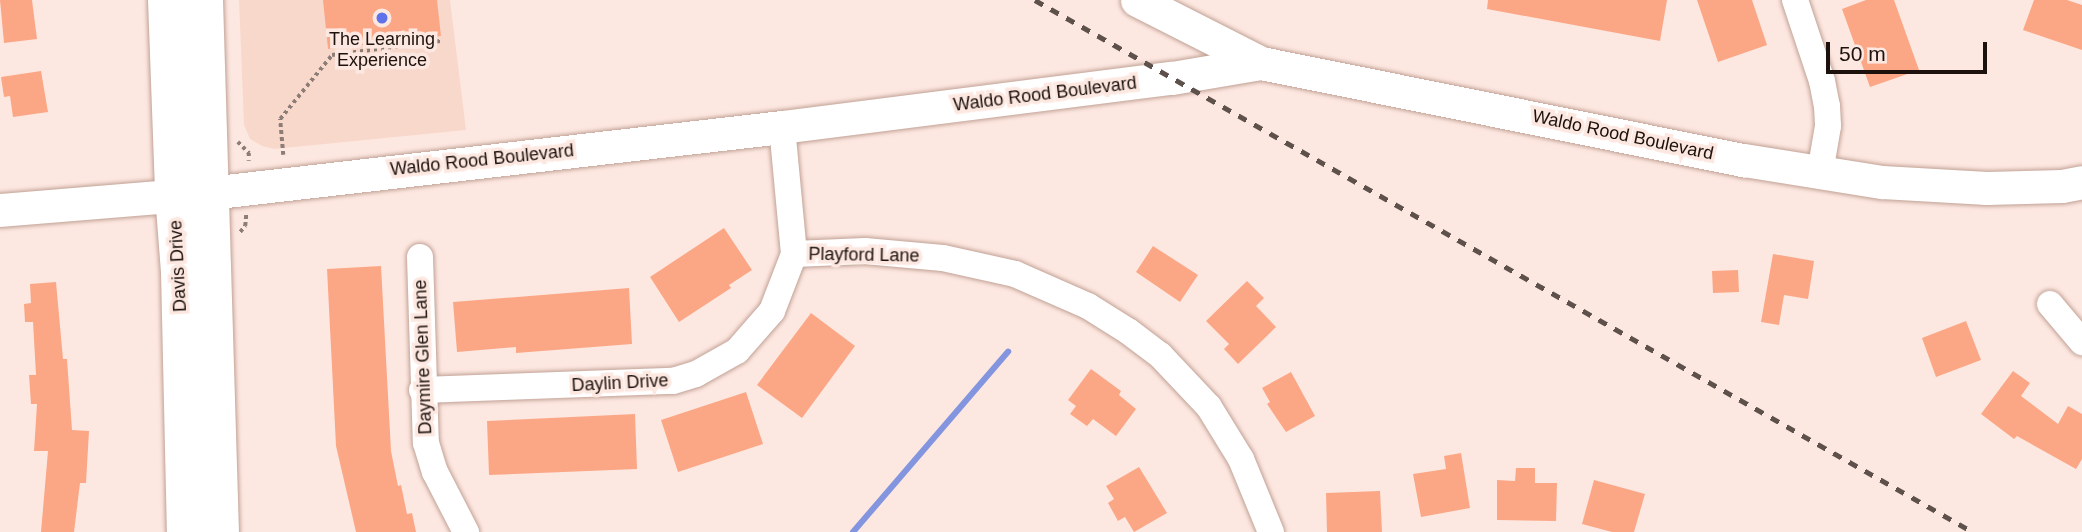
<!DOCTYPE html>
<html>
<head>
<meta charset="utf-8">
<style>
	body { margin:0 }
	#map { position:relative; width:2082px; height:532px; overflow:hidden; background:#fde8e1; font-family:Helvetica,sans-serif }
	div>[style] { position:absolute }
	.built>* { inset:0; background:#f9d8cc }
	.stream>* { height:6px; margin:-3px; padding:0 3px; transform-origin:3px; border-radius:3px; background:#8495df }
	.building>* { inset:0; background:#fba786 }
	.path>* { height:3.5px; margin-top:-1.75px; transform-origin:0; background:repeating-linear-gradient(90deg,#8d7d77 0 3.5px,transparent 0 7px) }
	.roads { filter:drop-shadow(0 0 2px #c1a195) drop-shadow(0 0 2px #c1a195) }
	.minor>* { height:26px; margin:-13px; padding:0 13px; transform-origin:13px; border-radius:13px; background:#fff }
	.tertiary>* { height:33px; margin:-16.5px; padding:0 16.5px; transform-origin:16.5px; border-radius:16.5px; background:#fff }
	.primary>* { height:38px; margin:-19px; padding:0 19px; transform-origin:19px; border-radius:19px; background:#fff }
	.rail>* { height:5px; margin-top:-2.5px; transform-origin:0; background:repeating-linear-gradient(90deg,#5e504b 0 9px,transparent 0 18px) }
	.dots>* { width:19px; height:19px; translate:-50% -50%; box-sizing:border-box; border:4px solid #fde8e1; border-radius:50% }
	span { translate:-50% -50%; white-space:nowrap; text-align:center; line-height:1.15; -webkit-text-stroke:7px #fde8e1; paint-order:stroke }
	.poi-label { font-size:18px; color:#1c110d }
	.street-label { font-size:18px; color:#1c110d }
	.scale { position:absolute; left:1826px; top:42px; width:161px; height:32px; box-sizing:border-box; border:4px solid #1c110d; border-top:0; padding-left:9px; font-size:21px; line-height:24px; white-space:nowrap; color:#1c110d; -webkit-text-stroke:5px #fde8e1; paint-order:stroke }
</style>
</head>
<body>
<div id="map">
	<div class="built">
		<div style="clip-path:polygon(239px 0,450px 0,466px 130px,274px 149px,262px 146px,250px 139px,244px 125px)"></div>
	</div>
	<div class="stream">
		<div style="left:853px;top:532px;width:238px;rotate:-49.3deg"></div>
	</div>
	<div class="building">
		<div style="clip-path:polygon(0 0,32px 0,37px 39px,4px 43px)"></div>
		<div style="clip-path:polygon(323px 0,437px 0,441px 36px,328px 49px)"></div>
		<div style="clip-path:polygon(1488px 0,1667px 0,1660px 41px,1487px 9px)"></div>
		<div style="clip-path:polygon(1697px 0,1752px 0,1767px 45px,1718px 62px)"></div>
		<div style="clip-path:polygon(1866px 0,1894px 0,1919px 70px,1870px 87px,1842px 9px)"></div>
		<div style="clip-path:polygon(2034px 0,2067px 0,2082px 5px,2082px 50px,2023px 30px)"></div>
		<div style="clip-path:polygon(41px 71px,48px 112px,13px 117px,10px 96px,4px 97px,1px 77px)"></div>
		<div style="clip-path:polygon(724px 228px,752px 270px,729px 285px,731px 288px,679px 322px,650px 277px)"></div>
		<div style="clip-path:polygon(1153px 246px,1198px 275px,1180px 302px,1136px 272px)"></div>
		<div style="clip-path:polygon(1773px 254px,1814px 261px,1808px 299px,1784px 295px,1779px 325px,1761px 322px)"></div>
		<div style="clip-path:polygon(381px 266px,391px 451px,398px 486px,401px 485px,407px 514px,412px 513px,416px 532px,356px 532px,336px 446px,327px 269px)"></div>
		<div style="clip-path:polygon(1738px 270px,1739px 292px,1713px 293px,1712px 271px)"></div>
		<div style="clip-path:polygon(1247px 281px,1264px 298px,1256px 306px,1276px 327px,1238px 364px,1224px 349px,1229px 344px,1206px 321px)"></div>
		<div style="clip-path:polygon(56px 282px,63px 359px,67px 359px,72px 430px,89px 431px,86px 483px,80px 483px,74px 532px,41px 532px,48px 451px,34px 451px,37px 404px,31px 404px,29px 375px,36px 375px,33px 322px,25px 322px,24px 304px,31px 303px,30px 284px)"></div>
		<div style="clip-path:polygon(629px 288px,632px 344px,516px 353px,516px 347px,457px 352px,453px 302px)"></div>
		<div style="clip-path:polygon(811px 313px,855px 346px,802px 418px,757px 385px)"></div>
		<div style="clip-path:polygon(1966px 321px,1981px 360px,1936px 377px,1922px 338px)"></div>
		<div style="clip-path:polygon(1091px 369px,1121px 391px,1119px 395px,1136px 409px,1116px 436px,1093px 419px,1087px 426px,1070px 414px,1076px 406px,1068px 400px)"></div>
		<div style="clip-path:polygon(2013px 371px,2030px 383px,2021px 396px,2058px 424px,2068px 406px,2082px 414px,2082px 459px,2076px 469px,2017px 436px,2014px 439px,1981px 414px)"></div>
		<div style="clip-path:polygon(1291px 372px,1315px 416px,1286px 432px,1267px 404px,1270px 402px,1262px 388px)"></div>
		<div style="clip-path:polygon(746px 392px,763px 444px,678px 472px,661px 420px)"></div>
		<div style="clip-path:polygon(635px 414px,637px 469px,489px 475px,487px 421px)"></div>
		<div style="clip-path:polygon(1461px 453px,1470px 508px,1421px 517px,1413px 474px,1446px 469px,1444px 456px)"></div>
		<div style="clip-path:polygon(1139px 467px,1167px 513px,1134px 532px,1125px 517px,1118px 521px,1108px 503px,1114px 499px,1106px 486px)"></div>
		<div style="clip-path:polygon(1516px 468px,1535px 468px,1535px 483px,1557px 483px,1556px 521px,1497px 520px,1497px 480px,1515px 481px)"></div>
		<div style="clip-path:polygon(1594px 480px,1645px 494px,1634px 532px,1612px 532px,1582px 524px)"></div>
		<div style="clip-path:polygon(1380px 491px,1382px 532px,1327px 532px,1326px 493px)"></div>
	</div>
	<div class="path">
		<div style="left:238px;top:142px;width:16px;rotate:45deg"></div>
		<div style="left:249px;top:153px;width:8px;rotate:90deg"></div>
		<div style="left:283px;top:155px;width:36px;rotate:-95deg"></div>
		<div style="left:280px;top:119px;width:82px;rotate:-50.9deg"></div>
		<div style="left:332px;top:55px;width:109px;rotate:-7.4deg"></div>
		<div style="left:240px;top:232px;width:8px;rotate:-50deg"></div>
		<div style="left:245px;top:226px;width:12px;rotate:-85deg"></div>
	</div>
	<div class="roads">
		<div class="minor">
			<div style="left:1795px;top:0;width:85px;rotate:71.6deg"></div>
			<div style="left:1822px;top:81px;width:25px;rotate:79deg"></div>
			<div style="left:1827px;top:106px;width:20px;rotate:87deg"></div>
			<div style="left:1828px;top:126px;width:48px;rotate:99.7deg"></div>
			<div style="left:794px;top:254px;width:71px;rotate:-2.4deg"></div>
			<div style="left:865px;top:251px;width:78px;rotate:5.1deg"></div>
			<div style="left:943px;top:258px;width:74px;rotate:12.5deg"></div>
			<div style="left:1015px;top:274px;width:80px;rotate:23.7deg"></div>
			<div style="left:1088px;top:306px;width:47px;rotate:32deg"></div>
			<div style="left:1128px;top:331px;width:40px;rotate:37deg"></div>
			<div style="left:1160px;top:355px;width:71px;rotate:46.7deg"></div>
			<div style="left:1209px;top:407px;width:61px;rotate:58.4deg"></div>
			<div style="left:1241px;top:459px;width:79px;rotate:67.7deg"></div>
			<div style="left:420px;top:257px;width:186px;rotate:88.2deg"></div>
			<div style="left:426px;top:443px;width:30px;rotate:73deg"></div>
			<div style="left:435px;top:472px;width:68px;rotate:62.7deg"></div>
			<div style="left:2050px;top:304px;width:50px;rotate:49.9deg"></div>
			<div style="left:422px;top:390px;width:251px;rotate:-2.1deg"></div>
			<div style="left:673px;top:381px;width:24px;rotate:-17deg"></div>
			<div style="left:696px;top:374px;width:47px;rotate:-29.3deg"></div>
			<div style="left:737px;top:351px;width:53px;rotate:-48.8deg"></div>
			<div style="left:772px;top:311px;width:61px;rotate:-68.9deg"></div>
			<div style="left:794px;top:254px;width:128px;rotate:-95.4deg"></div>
		</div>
		<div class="tertiary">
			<div style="left:1137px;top:0;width:139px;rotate:26.9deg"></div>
			<div style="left:0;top:210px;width:210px;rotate:-4.7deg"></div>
			<div style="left:209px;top:193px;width:577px;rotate:-6.57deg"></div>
			<div style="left:782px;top:127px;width:393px;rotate:-7.2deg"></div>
			<div style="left:1172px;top:78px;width:90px;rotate:-9.6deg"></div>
			<div style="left:1261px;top:63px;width:493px;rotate:11.4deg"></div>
			<div style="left:1744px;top:160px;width:140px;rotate:9.1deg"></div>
			<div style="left:1882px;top:182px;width:105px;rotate:3.3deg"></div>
			<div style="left:1987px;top:188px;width:75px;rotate:-1.5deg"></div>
			<div style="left:2062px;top:186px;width:20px;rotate:-11deg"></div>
		</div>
		<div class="primary">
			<div style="left:167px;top:0;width:194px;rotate:87.9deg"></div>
			<div style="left:174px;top:194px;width:78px;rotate:85.6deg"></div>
			<div style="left:180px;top:272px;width:260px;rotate:88.7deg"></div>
			<div style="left:204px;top:0;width:532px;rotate:88.28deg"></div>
		</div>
	</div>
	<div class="rail">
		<div style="left:1035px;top:0;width:1078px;rotate:29.56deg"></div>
	</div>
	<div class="dots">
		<div style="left:382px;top:18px;background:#5f72e9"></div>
	</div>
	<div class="poi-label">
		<span style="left:382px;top:50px">The Learning<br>Experience</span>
	</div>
	<div class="street-label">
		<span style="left:1045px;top:94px;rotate:-7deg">Waldo Rood Boulevard</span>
		<span style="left:1623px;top:135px;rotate:12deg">Waldo Rood Boulevard</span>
		<span style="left:482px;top:160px;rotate:-6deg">Waldo Rood Boulevard</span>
		<span style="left:864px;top:255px;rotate:1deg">Playford Lane</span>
		<span style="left:178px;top:266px;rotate:-93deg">Davis Drive</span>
		<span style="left:423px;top:357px;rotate:-92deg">Daymire Glen Lane</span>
		<span style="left:620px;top:383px;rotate:-3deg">Daylin Drive</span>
	</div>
	<div class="scale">50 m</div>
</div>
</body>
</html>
